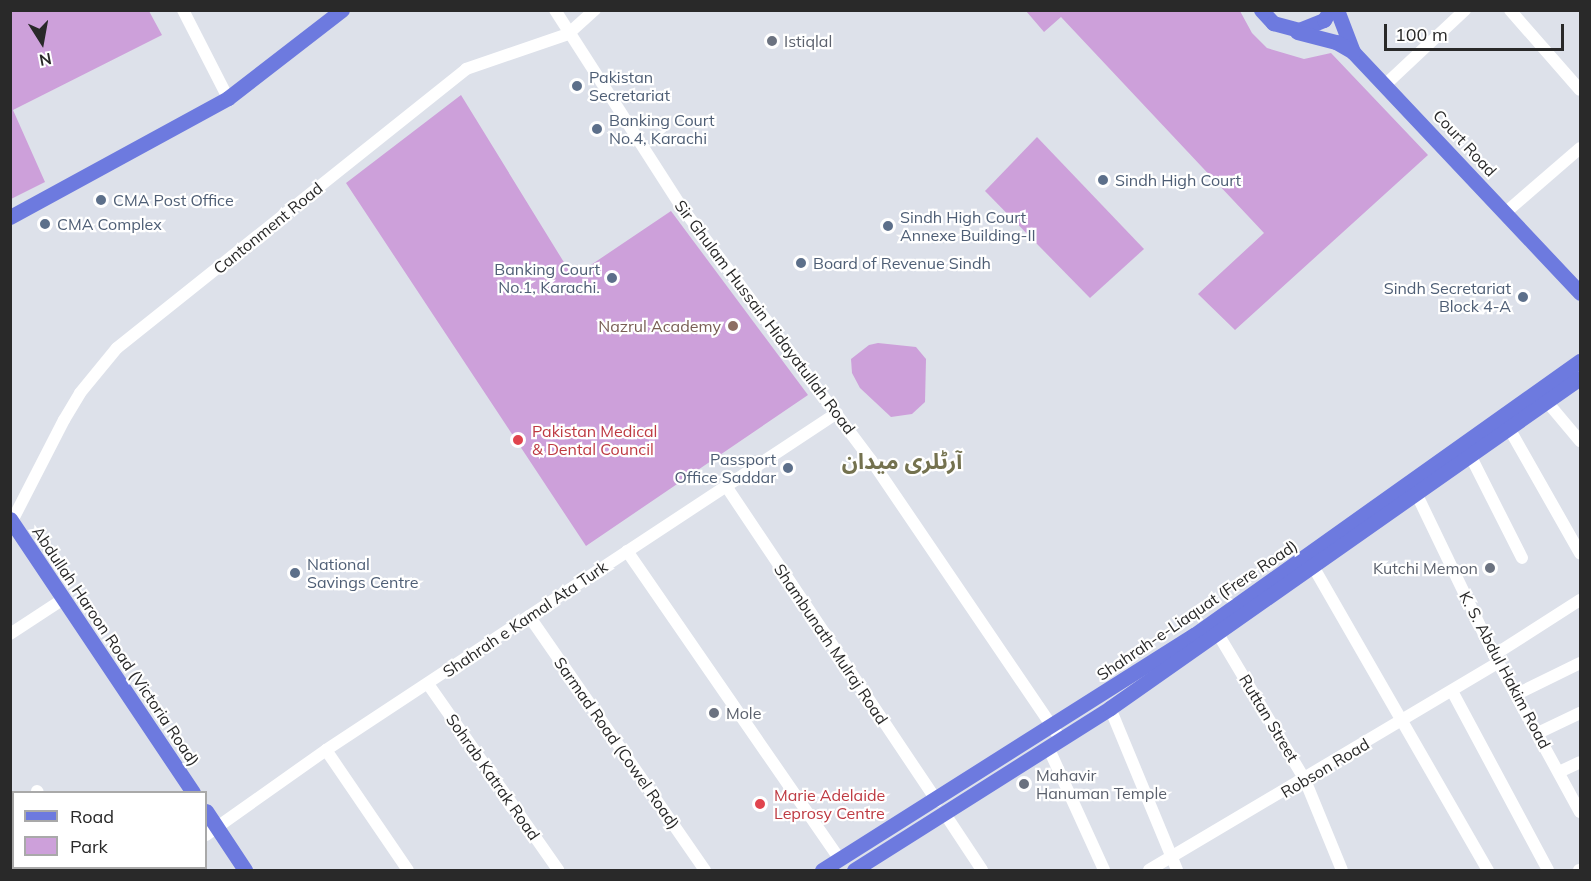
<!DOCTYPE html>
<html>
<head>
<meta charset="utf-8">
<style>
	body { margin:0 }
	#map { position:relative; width:1591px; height:881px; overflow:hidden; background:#dde1ea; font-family:Mulish,"Noto Sans Arabic",sans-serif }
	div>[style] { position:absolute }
	.green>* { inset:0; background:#cda0da }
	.minor>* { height:12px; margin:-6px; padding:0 6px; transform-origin:6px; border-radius:6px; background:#fff }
	.major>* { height:15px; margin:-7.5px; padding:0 7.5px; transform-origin:7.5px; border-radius:7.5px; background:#6d7adf }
	.dots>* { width:16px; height:16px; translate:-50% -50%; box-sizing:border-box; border:3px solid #fff; border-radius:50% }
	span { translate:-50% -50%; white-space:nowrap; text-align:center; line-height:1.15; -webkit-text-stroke:4.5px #fff; paint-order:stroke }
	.worship-label { font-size:16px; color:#5b616d }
	.left { translate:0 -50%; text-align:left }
	.right { translate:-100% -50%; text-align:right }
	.service-label { font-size:16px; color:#4e5e75 }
	.street-label { font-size:16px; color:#292929 }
	.education-label { font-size:16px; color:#785e54 }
	.health-label { font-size:16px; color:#be3a42 }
	.district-label { font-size:22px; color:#74724f; font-weight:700 }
	.frame { position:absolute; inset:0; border:12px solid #292929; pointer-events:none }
	.legend { position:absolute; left:12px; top:791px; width:195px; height:78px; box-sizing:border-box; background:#fff; border:2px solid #a9a9a9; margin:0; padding:8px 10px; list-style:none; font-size:18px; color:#292929 }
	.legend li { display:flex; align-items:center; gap:12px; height:30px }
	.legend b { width:30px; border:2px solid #a9a9a9 }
	.north { position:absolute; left:12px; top:12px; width:60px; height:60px; -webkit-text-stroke:4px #fff; paint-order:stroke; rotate:169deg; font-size:16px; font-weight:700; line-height:24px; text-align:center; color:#292929 }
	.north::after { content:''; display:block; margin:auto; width:21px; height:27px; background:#292929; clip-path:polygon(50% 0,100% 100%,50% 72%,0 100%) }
	.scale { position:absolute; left:1384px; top:24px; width:180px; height:27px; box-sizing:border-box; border:3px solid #292929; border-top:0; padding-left:8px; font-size:18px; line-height:21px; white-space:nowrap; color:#292929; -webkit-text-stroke:4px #fff; paint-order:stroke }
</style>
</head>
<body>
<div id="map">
	<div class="green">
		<div style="clip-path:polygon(11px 10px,149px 11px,162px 35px,13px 110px,45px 182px,11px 199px)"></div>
		<div style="clip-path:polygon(1026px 11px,1240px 11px,1252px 33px,1267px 48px,1304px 59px,1331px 53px,1428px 155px,1235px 330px,1198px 294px,1264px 233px,1061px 17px,1044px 32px)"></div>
		<div style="clip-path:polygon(461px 95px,573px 277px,671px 211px,808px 395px,586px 546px,346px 183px)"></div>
		<div style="clip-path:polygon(1037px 137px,1144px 249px,1090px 298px,985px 191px)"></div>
		<div style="clip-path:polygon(878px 343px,916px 347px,926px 359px,925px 402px,912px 414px,891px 417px,860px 388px,852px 373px,851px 359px,869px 345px)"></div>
	</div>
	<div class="minor">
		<div style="left:183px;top:10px;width:99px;rotate:62.9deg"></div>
		<div style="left:555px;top:10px;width:232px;rotate:57.3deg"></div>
		<div style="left:680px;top:205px;width:319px;rotate:53.2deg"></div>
		<div style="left:871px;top:460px;width:338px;rotate:55.8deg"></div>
		<div style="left:1510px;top:10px;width:106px;rotate:48.8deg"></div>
		<div style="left:1386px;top:84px;width:108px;rotate:-43.1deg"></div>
		<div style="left:1505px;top:213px;width:99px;rotate:-40.9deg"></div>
		<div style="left:1548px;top:403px;width:50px;rotate:49.9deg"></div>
		<div style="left:1510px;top:430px;width:142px;rotate:60.4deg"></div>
		<div style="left:1471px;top:457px;width:113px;rotate:63.2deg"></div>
		<div style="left:726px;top:486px;width:379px;rotate:56.2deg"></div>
		<div style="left:1417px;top:495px;width:178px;rotate:64.3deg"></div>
		<div style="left:1494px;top:655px;width:179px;rotate:61.3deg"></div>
		<div style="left:10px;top:525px;width:118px;rotate:-62.8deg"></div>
		<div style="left:64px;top:420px;width:31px;rotate:-59deg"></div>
		<div style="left:80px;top:393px;width:58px;rotate:-50.6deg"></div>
		<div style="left:117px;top:348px;width:447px;rotate:-38.6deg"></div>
		<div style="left:466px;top:69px;width:108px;rotate:-18.9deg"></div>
		<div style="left:568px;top:34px;width:36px;rotate:-42deg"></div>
		<div style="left:627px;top:551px;width:375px;rotate:55.4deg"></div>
		<div style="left:1314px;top:568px;width:349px;rotate:60.1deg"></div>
		<div style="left:529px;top:616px;width:309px;rotate:55.3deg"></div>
		<div style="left:10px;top:634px;width:62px;rotate:-33.2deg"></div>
		<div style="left:1218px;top:634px;width:170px;rotate:59.2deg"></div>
		<div style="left:1305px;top:780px;width:97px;rotate:67.7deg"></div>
		<div style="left:1494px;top:655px;width:102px;rotate:-32.6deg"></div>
		<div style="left:428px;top:684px;width:227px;rotate:55deg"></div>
		<div style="left:1452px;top:691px;width:203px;rotate:61.8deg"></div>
		<div style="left:1517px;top:694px;width:70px;rotate:-26.2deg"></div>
		<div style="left:1110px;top:708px;width:175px;rotate:67.5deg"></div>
		<div style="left:1538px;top:733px;width:47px;rotate:-25.5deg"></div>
		<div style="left:1048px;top:747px;width:135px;rotate:65.5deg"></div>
		<div style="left:326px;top:750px;width:145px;rotate:55.7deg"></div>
		<div style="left:1559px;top:772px;width:23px;rotate:-25deg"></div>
		<div style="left:37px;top:791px;width:1px;rotate:45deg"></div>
		<div style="left:945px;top:814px;width:67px;rotate:56.5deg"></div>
		<div style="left:206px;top:835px;width:147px;rotate:-35.3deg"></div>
		<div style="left:326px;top:750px;width:612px;rotate:-33.4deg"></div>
		<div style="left:93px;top:868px;width:3px;rotate:45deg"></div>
		<div style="left:150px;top:870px;width:5px;rotate:-22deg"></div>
		<div style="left:1149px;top:870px;width:407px;rotate:-30.7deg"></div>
		<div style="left:1579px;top:870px;width:1px"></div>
	</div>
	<div class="major">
		<div style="left:1261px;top:10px;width:18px;rotate:47deg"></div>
		<div style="left:1273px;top:23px;width:27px;rotate:15deg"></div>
		<div style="left:1299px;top:30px;width:27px;rotate:-22deg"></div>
		<div style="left:1324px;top:20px;width:12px;rotate:-59deg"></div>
		<div style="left:1337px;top:10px;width:45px;rotate:69.1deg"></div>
		<div style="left:1353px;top:52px;width:331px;rotate:46.7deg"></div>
		<div style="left:1297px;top:32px;width:40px;rotate:14.4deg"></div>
		<div style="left:1336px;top:42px;width:20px;rotate:30deg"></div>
		<div style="left:10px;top:217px;width:248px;rotate:-28.6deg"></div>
		<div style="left:228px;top:98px;width:144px;rotate:-37.7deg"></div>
		<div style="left:10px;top:519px;width:329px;rotate:56.2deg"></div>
		<div style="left:206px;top:811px;width:71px;rotate:56.5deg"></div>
		<div style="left:822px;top:870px;width:440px;rotate:-32.3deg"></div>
		<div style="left:1194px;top:635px;width:473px;rotate:-35.4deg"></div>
		<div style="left:854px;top:870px;width:303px;rotate:-32.3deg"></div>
		<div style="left:1110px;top:708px;width:574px;rotate:-35.07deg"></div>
	</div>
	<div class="dots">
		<div style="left:772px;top:41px;background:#6b7280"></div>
		<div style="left:577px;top:86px;background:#5c6f8a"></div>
		<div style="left:597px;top:129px;background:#5c6f8a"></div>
		<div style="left:1103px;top:180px;background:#5c6f8a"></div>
		<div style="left:101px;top:200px;background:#5c6f8a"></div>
		<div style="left:45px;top:224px;background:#5c6f8a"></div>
		<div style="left:888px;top:226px;background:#5c6f8a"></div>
		<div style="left:801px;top:263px;background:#5c6f8a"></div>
		<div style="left:612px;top:278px;background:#5c6f8a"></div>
		<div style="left:1523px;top:297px;background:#5c6f8a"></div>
		<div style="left:733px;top:326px;background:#8d6e63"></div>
		<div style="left:518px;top:440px;background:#e0444e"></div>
		<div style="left:788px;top:468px;background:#5c6f8a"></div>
		<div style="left:1490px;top:568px;background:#6b7280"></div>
		<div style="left:295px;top:573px;background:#5c6f8a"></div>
		<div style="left:714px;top:713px;background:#6b7280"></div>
		<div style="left:1024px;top:784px;background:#6b7280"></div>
		<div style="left:760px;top:804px;background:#e0444e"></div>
	</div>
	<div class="worship-label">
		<span class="left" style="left:784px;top:41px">Istiqlal</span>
		<span class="right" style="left:1478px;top:568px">Kutchi Memon</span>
		<span class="left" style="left:726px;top:713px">Mole</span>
		<span class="left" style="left:1036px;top:784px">Mahavir<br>Hanuman Temple</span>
	</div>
	<div class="service-label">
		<span class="left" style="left:589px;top:86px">Pakistan<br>Secretariat</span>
		<span class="left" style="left:609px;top:129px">Banking Court<br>No.4, Karachi</span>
		<span class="left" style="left:1115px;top:180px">Sindh High Court</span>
		<span class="left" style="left:113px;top:200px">CMA Post Office</span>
		<span class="left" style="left:900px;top:226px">Sindh High Court<br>Annexe Building-II</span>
		<span class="left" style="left:57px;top:224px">CMA Complex</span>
		<span class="left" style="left:813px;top:263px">Board of Revenue Sindh</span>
		<span class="right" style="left:600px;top:278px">Banking Court<br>No.1, Karachi.</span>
		<span class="right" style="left:1511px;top:297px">Sindh Secretariat<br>Block 4-A</span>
		<span class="right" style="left:776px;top:468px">Passport<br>Office Saddar</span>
		<span class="left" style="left:307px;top:573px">National<br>Savings Centre</span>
	</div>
	<div class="street-label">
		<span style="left:1465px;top:143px;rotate:47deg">Court Road</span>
		<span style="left:268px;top:228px;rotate:-39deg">Cantonment Road</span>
		<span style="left:765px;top:317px;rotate:53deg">Sir Ghulam Hussain Hidayatullah Road</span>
		<span style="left:1197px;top:610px;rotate:-34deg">Shahrah-e-Liaquat (Frere Road)</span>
		<span style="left:525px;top:619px;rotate:-34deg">Shahrah e Kamal Ata Turk</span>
		<span style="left:831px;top:644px;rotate:56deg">Shambunath Mulraj Road</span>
		<span style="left:116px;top:646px;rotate:56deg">Abdullah Haroon Road (Victoria Road)</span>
		<span style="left:1505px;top:670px;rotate:62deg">K. S. Abdul Hakim Road</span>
		<span style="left:1269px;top:718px;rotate:59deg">Ruttan Street</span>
		<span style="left:617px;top:743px;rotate:55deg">Sarmad Road (Cowel Road)</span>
		<span style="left:1325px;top:768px;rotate:-31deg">Robson Road</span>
		<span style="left:493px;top:777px;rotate:55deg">Sohrab Katrak Road</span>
	</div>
	<div class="education-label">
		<span class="right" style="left:721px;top:326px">Nazrul Academy</span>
	</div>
	<div class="health-label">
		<span class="left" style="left:532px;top:440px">Pakistan Medical<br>&amp; Dental Council</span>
		<span class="left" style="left:774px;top:804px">Marie Adelaide<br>Leprosy Centre</span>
	</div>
	<div class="district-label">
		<span style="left:902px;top:462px">آرٹلری میدان</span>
	</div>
	<div class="frame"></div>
	<ul class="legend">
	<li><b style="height:8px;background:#6d7adf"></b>Road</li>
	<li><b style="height:16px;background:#cda0da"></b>Park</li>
	</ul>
	<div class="north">N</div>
	<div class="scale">100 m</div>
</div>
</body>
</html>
